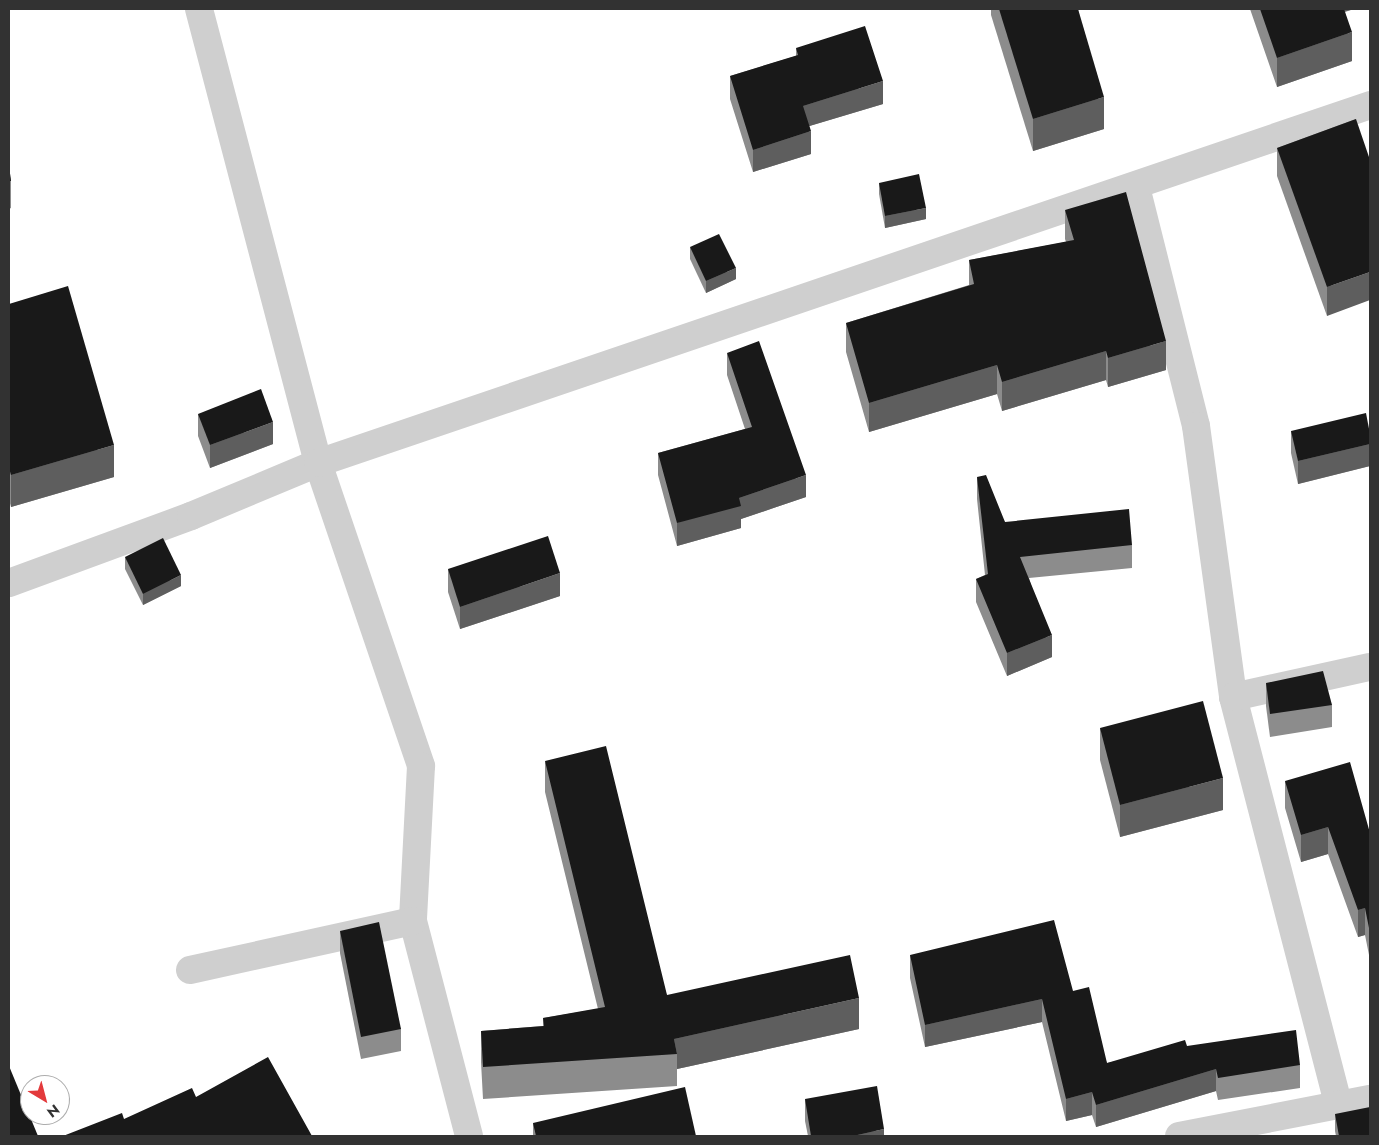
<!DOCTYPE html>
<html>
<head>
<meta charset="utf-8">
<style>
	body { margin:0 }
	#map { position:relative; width:1379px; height:1145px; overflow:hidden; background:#fff; font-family:Jost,sans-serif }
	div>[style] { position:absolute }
	.minor>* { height:28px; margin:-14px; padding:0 14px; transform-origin:14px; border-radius:14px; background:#cfcfcf }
	.wall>* { inset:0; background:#8c8c8c }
	.shaded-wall>* { inset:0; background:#5e5e5e }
	.building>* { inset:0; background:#191919 }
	span { translate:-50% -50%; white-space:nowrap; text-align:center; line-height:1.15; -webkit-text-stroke:5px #fff; paint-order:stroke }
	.frame { position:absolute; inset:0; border:10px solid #323232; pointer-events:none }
	.north { position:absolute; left:20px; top:1075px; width:50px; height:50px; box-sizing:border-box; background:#fff; border:1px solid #adadad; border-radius:50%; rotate:143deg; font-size:14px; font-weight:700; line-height:20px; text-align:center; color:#323232 }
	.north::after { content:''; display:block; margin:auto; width:18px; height:22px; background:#e33a3c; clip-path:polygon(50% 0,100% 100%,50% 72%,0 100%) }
</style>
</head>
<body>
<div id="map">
	<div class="minor">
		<div style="left:199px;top:9px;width:469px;rotate:75.3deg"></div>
		<div style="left:318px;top:463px;width:320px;rotate:71.2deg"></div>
		<div style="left:421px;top:766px;width:155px;rotate:93deg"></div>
		<div style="left:413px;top:921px;width:222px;rotate:75.4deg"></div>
		<div style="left:1136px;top:187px;width:246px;rotate:75.9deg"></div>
		<div style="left:1196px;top:426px;width:274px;rotate:82.2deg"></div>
		<div style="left:1233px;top:697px;width:420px;rotate:75.5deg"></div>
		<div style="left:9px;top:583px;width:194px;rotate:-20.2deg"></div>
		<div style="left:191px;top:516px;width:138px;rotate:-22.7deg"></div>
		<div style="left:318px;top:463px;width:1111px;rotate:-18.79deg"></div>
		<div style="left:1233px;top:697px;width:140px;rotate:-12.4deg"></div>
		<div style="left:190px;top:970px;width:228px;rotate:-12.4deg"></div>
		<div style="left:1179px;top:1136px;width:195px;rotate:-11deg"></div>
	</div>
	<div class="wall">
		<div style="clip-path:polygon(991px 9px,1078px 9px,1104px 129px,1033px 151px,991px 15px)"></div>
		<div style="clip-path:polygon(1250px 9px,1354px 9px,1345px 12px,1352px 61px,1277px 87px)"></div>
		<div style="clip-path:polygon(796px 48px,883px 104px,809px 126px,811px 154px,753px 172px,730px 99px,730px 76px,796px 56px)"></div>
		<div style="clip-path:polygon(1356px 119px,1327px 316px,1277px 176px,1277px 148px)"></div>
		<div style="clip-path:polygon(9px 166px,11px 181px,11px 208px,9px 209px)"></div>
		<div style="clip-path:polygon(879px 183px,926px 219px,885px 228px,879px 194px)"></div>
		<div style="clip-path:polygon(1065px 210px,1166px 370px,1108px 387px,1106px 380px,1002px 411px,997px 394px,869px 432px,846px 352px,846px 323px,969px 285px,969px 260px,1066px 242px,1065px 239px)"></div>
		<div style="clip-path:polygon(690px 247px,736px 279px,706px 293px,690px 259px)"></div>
		<div style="clip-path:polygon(9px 304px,114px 477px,11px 507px,9px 500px)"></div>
		<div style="clip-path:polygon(727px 353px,806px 497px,741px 519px,741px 528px,677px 546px,658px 475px,658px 453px,745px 429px,727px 375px)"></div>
		<div style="clip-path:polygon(198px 414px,273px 444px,210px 468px,198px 436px)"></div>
		<div style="clip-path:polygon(1291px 431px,1370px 434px,1370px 466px,1298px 484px,1291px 453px)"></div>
		<div style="clip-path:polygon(977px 477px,1005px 522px,1132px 545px,1132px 568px,1029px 578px,1052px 657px,1007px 676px,976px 602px,976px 579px,985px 575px,977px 499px)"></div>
		<div style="clip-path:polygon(125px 557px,181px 586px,143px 605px,125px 569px)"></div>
		<div style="clip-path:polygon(448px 569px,560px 596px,460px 629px,448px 592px)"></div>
		<div style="clip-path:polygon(1266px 683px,1332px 705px,1332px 727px,1270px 737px,1266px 706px)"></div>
		<div style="clip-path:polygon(1100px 728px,1223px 810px,1120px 837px,1100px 760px)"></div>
		<div style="clip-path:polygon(545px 761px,667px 995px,859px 1029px,677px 1069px,677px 1086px,483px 1099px,481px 1062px,481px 1031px,543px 1026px,543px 1018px,598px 1009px,545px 792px)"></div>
		<div style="clip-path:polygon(1285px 781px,1370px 833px,1370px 960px,1365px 935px,1358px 937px,1328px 854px,1301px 862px,1285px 808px)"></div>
		<div style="clip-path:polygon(340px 931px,401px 1029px,401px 1051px,361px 1059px,340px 953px)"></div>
		<div style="clip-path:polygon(910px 955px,1073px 991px,1107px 1063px,1187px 1046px,1300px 1065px,1300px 1088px,1218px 1100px,1216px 1091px,1096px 1127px,1092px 1115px,1066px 1121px,1042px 1022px,925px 1047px,910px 978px)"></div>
		<div style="clip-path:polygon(805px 1099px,884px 1136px,808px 1136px,805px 1121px)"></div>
		<div style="clip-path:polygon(1335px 1114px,1370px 1136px,1336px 1136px,1335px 1131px)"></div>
		<div style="clip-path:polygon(533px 1123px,696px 1136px,533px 1136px)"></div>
	</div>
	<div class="shaded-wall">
		<div style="clip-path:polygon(1336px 9px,1354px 9px,1336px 14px)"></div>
		<div style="clip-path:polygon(1352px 32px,1352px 61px,1277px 87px,1277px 58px)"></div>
		<div style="clip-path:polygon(883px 81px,883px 104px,803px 128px,803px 106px)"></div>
		<div style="clip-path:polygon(1104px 97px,1104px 129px,1033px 151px,1033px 119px)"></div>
		<div style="clip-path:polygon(811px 131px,811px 154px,753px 172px,753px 150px)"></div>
		<div style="clip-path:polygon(926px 208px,926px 219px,885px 228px,885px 216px)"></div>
		<div style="clip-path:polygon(736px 268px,736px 279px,706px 293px,706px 281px)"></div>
		<div style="clip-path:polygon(1370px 272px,1370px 300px,1327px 316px,1327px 287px)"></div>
		<div style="clip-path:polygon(1166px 341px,1166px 370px,1108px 387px,1108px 358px)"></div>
		<div style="clip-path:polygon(1106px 351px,1106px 380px,1002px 411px,1002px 382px)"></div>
		<div style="clip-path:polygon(997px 365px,997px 394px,869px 432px,869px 403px)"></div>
		<div style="clip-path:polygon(273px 422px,273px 444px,210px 468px,210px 445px)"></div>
		<div style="clip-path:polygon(1370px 444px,1370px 466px,1298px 484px,1298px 461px)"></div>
		<div style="clip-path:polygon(114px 445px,114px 477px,11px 507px,11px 475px)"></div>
		<div style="clip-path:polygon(806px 475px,806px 497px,741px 519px,741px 528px,677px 546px,677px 523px,739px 498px)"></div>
		<div style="clip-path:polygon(560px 573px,560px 596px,460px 629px,460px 607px)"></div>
		<div style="clip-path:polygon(181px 575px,181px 586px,143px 605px,143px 594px)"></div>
		<div style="clip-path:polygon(1052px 635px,1052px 657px,1007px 676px,1007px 653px)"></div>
		<div style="clip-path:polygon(1223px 778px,1223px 810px,1120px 837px,1120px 805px)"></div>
		<div style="clip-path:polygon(1328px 827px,1328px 854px,1301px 862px,1301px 835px)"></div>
		<div style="clip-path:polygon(1365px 908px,1365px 935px,1358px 937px,1358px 910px)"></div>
		<div style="clip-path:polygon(859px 998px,859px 1029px,677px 1069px,677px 1054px,674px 1039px)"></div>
		<div style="clip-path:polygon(1042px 999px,1042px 1022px,925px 1047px,925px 1025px)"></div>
		<div style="clip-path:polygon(1216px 1069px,1216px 1091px,1096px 1127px,1096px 1105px)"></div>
		<div style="clip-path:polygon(1092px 1092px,1092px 1115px,1066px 1121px,1066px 1099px)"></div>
		<div style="clip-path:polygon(884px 1129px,884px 1136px,853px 1136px)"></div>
	</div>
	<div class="building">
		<div style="clip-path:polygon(999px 9px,1078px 9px,1104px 97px,1033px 119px)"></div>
		<div style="clip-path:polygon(1260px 9px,1344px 9px,1352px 32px,1277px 58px)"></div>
		<div style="clip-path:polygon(865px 26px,883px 81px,803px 106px,811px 131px,753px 150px,730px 76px,798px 55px,796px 48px)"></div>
		<div style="clip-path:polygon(1356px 119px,1370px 160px,1370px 272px,1327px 287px,1277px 148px)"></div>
		<div style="clip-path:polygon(9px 166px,11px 181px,9px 181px)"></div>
		<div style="clip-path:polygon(919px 174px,926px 208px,885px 216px,879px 183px)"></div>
		<div style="clip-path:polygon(1126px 192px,1166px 341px,1108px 358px,1106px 351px,1002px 382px,997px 365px,869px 403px,846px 323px,974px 284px,969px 260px,1074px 240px,1065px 210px)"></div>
		<div style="clip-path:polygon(719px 234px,736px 268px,706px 281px,690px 247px)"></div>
		<div style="clip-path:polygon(68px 286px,114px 445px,11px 475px,9px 468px,9px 304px)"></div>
		<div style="clip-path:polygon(759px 341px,806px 475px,739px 498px,741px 506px,677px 523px,658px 453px,752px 427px,727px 353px)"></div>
		<div style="clip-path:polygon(261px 389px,273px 422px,210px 445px,198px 414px)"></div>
		<div style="clip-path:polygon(1366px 413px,1370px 434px,1370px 444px,1298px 461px,1291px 431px)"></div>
		<div style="clip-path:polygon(986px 475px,1005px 522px,1129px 509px,1132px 545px,1020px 557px,1052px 635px,1007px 653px,976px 579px,988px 574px,977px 477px)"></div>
		<div style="clip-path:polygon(548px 536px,560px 573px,460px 607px,448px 569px)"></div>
		<div style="clip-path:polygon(163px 538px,181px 575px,143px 594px,125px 557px)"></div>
		<div style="clip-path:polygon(1323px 671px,1332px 705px,1270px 714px,1266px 683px)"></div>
		<div style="clip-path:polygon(1203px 701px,1223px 778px,1120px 805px,1100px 728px)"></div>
		<div style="clip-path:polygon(606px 746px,667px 995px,850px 955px,859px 998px,674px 1039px,677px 1054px,483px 1067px,481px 1031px,544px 1026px,543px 1018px,605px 1007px,545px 761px)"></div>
		<div style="clip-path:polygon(1350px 762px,1370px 833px,1370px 933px,1365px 908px,1358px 910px,1328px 827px,1301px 835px,1285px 781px)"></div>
		<div style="clip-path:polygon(1054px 920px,1073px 991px,1089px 987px,1107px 1063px,1185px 1040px,1187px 1046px,1296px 1030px,1300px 1065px,1218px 1078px,1216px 1069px,1096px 1105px,1092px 1092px,1066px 1099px,1042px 999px,925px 1025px,910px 955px)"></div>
		<div style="clip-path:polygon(379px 922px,401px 1029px,361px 1037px,340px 931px)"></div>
		<div style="clip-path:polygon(268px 1057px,312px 1136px,63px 1136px,122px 1113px,124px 1119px,192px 1088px,196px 1097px)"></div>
		<div style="clip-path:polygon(9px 1066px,38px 1136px,9px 1136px)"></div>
		<div style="clip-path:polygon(877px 1086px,884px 1129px,853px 1136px,811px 1136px,805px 1099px)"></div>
		<div style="clip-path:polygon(685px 1087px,696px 1136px,536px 1136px,533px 1123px)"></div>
		<div style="clip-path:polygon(1370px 1107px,1370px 1136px,1339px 1136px,1335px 1114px)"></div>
	</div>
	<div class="frame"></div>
	<div class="north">N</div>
</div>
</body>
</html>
